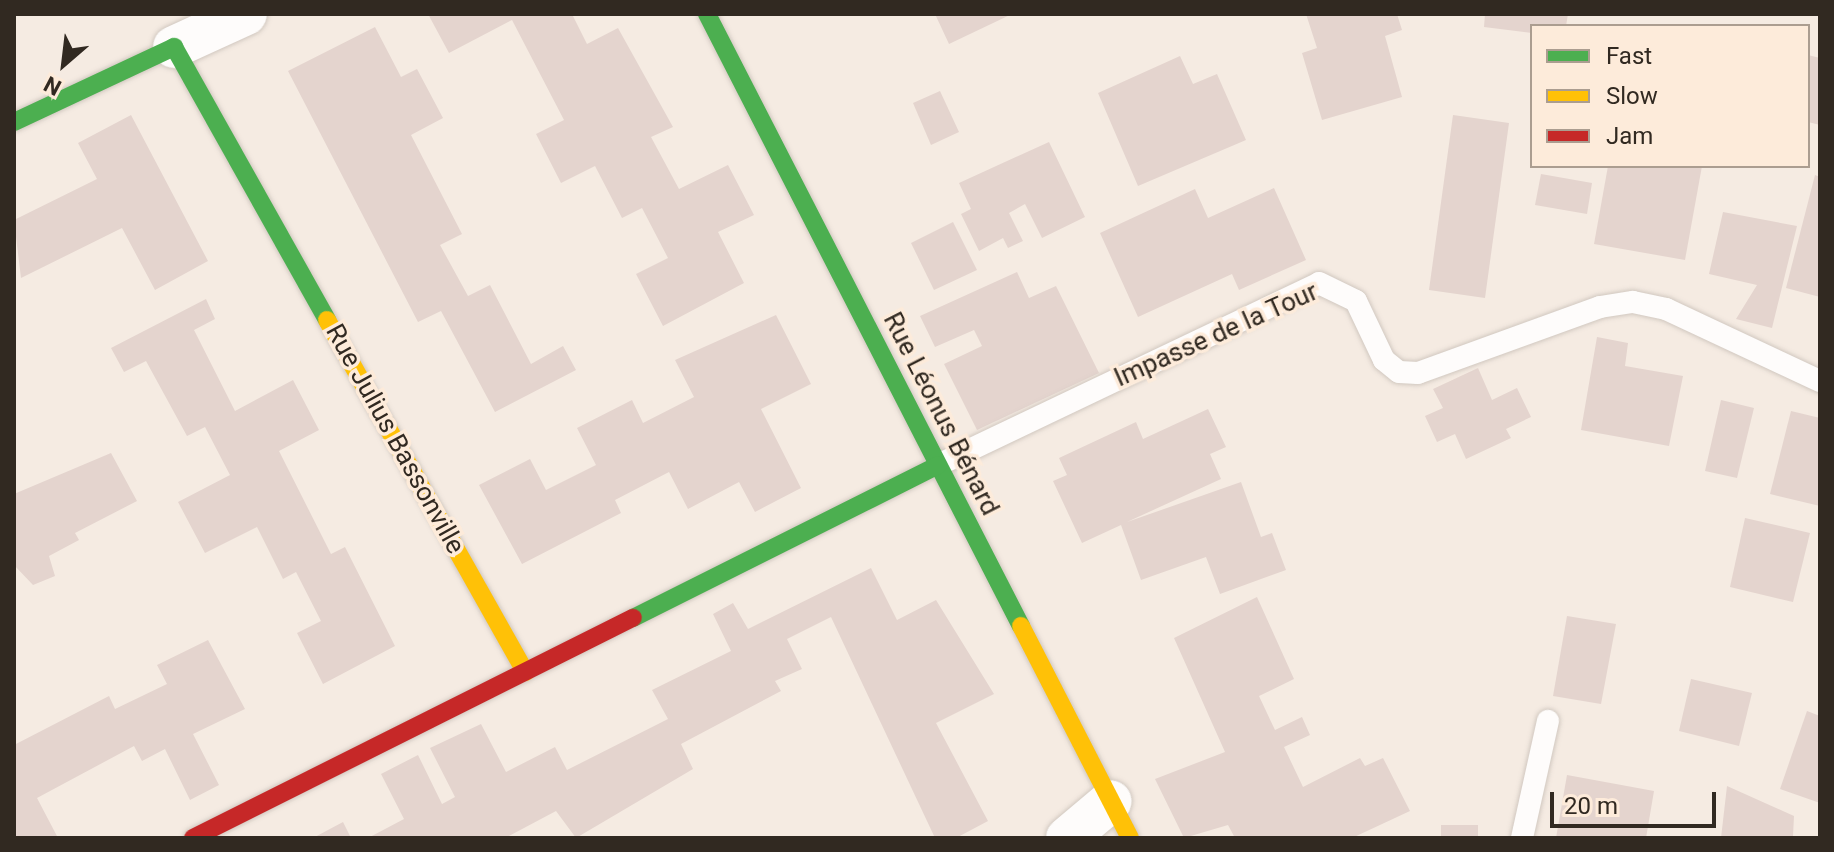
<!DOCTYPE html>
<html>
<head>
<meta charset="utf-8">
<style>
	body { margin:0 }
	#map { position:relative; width:1834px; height:852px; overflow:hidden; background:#f5ebe2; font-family:Roboto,sans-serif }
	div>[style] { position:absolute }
	.building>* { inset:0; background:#e4d4ce }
	.roads { filter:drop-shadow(0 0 2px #d1c8c0) drop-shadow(0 0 2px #d1c8c0) }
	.lane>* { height:22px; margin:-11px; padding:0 11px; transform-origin:11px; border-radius:11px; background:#fefcfb }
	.street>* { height:42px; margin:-21px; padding:0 21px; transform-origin:21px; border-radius:21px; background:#fefcfb }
	.fast>* { height:18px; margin:-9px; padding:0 9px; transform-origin:9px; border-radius:9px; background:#4caf50 }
	.slow>* { height:18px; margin:-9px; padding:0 9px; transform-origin:9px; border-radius:9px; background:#ffc107 }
	.jam>* { height:18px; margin:-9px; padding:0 9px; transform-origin:9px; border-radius:9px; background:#c62828 }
	span { translate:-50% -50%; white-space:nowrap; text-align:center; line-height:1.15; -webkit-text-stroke:7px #fdebda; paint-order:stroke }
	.street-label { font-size:26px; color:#312921 }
	.frame { position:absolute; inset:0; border:16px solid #312921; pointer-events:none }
	.legend { position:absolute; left:1530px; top:24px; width:280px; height:144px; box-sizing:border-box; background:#fdebda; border:2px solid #ab9d90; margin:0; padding:10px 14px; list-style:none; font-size:24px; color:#312921 }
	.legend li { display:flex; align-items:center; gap:16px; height:40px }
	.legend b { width:40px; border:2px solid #ab9d90 }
	.north { position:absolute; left:24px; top:24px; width:80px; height:80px; -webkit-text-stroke:6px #fdebda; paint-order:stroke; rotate:208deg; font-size:22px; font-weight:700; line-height:32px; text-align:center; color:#312921 }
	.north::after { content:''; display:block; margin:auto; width:28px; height:36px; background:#312921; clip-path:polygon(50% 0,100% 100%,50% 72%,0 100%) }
	.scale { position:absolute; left:1550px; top:792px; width:166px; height:36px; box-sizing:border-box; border:4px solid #312921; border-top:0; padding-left:10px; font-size:24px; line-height:28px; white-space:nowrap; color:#312921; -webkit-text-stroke:6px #fdebda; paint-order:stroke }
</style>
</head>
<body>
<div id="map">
	<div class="building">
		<div style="clip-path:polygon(428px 14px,572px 14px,587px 44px,618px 28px,673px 127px,651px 137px,679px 189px,728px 165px,754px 215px,718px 232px,744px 283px,663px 326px,636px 274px,668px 258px,642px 208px,622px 218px,595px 166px,561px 183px,536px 134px,564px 120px,512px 20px,449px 53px)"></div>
		<div style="clip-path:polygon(935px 14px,1012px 14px,949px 44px)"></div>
		<div style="clip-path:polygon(1306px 14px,1397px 14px,1402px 30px,1385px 36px,1402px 97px,1322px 120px,1302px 53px,1317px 48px)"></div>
		<div style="clip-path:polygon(1485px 14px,1568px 14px,1566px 26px,1532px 26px,1532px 33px,1484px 27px)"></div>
		<div style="clip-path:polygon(375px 27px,401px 77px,417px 69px,443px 118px,411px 135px,462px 234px,440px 245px,468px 296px,490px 285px,531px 364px,563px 346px,576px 370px,495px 412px,441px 311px,418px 322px,288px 71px)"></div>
		<div style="clip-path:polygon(1808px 55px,1820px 58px,1820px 125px,1808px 122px)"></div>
		<div style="clip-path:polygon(1180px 56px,1193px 84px,1217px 74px,1246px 140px,1138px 186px,1098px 93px)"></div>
		<div style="clip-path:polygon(940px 91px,959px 132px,931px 145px,913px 103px)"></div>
		<div style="clip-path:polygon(131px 115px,208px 261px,155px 290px,122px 228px,21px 278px,14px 220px,97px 179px,78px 143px)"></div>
		<div style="clip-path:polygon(1453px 115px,1509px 123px,1485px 298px,1429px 290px)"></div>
		<div style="clip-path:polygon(1049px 142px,1085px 217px,1042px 238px,1025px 204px,1009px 213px,1023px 241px,1008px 248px,1003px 238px,979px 251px,961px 214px,971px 209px,959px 183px)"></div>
		<div style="clip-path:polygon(1608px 166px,1702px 166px,1685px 260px,1594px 244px)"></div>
		<div style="clip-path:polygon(1541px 174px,1592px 183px,1587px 214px,1535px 205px)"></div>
		<div style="clip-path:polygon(1815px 175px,1820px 177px,1820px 297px,1786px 288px)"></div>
		<div style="clip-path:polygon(1274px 188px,1306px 260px,1239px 290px,1232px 274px,1138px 317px,1100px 233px,1195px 189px,1208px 218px)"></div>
		<div style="clip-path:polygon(1723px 212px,1797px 226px,1772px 328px,1736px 319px,1757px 285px,1709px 274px)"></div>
		<div style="clip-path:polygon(953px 222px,977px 270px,934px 290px,911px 243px)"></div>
		<div style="clip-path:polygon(1017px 272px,1029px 298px,1056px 286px,1099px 373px,977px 430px,944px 364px,982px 346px,974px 330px,935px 347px,920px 316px)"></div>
		<div style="clip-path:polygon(206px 299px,215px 319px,194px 330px,235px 411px,293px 380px,319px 430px,279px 451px,331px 554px,345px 547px,395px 646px,323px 684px,297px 633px,321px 621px,296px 572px,283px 579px,257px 527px,205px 553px,178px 502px,230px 475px,205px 427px,187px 436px,146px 361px,124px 372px,111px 348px)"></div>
		<div style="clip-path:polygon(776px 315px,811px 384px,761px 409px,801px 488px,755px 512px,739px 482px,688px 509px,669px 472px,615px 500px,621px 513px,522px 564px,479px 485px,530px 459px,546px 490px,596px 465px,577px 428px,632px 400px,643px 423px,694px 397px,675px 360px)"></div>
		<div style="clip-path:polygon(1597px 337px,1628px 343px,1625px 366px,1683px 376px,1669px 446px,1581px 430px)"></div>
		<div style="clip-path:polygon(1478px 368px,1492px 400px,1517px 388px,1531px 417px,1506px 429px,1511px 438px,1466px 459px,1455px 434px,1437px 442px,1425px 416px,1443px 408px,1433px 389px)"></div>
		<div style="clip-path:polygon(1721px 400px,1754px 408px,1737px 478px,1705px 471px)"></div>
		<div style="clip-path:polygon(1208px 409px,1226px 447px,1210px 454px,1221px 479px,1127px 522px,1241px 482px,1261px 537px,1272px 533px,1286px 570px,1220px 594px,1206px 557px,1141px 580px,1121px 525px,1082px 543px,1053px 481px,1067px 475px,1059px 458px,1136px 422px,1143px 439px)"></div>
		<div style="clip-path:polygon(1791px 411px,1820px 418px,1820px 506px,1770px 494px)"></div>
		<div style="clip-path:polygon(111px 453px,137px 501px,75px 533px,79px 540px,49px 556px,55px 576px,33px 585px,14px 565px,14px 494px)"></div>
		<div style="clip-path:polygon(1745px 518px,1810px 533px,1793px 602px,1730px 587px)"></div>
		<div style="clip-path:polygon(871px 568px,897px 620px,936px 600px,994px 694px,936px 723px,988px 821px,956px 838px,935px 838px,831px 617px,787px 639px,802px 669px,775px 681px,781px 691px,681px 744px,693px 769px,576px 838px,556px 811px,505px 838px,368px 838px,404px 819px,381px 774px,418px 755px,442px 804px,455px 797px,430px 748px,481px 724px,506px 772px,555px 747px,567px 770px,668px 719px,652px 690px,731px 651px,713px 614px,733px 603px,748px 629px)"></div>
		<div style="clip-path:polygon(1257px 597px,1294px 679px,1259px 696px,1275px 730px,1302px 717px,1310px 735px,1284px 747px,1303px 787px,1360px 758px,1365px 766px,1383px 758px,1410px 811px,1352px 838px,1235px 838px,1228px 825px,1184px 838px,1155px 779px,1225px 752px,1174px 638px)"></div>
		<div style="clip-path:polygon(1567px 616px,1616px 624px,1601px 704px,1553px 696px)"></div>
		<div style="clip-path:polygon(208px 640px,245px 709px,193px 734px,219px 785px,190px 800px,165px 749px,142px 761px,134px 746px,37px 798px,58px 838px,14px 838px,14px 745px,109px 696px,115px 709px,167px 684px,157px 665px)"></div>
		<div style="clip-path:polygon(1691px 679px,1752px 693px,1739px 746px,1679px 731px)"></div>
		<div style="clip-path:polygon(1807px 711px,1820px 716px,1820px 803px,1780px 789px)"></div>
		<div style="clip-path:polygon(1567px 775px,1654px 791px,1646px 838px,1556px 838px)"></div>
		<div style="clip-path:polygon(1727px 786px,1794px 816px,1793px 836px,1721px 838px)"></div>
		<div style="clip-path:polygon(343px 822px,351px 838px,313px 838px)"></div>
		<div style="clip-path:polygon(1441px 825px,1478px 825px,1478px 838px,1441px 838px)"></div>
	</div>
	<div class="roads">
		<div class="lane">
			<div style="left:938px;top:465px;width:422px;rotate:-25.5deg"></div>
			<div style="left:1319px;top:283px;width:41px;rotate:25.9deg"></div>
			<div style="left:1356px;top:301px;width:65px;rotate:64.6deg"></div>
			<div style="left:1384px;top:360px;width:19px;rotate:39deg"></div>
			<div style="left:1399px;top:372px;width:19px;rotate:3deg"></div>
			<div style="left:1418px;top:373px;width:194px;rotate:-19.9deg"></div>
			<div style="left:1600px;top:307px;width:33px;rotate:-9deg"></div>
			<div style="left:1633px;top:302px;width:34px;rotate:12deg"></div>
			<div style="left:1666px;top:309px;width:170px;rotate:25.1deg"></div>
			<div style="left:1522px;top:838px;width:120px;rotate:-77.5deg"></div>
		</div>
		<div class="street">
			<div style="left:174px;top:47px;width:79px;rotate:-24.6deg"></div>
			<div style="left:1067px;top:838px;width:57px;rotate:-40.1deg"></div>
		</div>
		<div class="fast">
			<div style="left:707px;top:14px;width:688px;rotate:62.84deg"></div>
			<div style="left:14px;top:122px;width:177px;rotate:-25.1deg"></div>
			<div style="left:174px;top:47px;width:313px;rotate:60.7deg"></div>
			<div style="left:633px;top:618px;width:341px;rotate:-26.6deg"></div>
		</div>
		<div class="slow">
			<div style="left:327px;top:320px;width:404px;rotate:60.6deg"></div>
			<div style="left:1021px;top:626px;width:238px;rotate:62.8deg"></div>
		</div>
		<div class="jam">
			<div style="left:193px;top:838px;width:492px;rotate:-26.6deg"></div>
		</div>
	</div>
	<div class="street-label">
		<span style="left:1216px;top:335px;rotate:-24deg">Impasse de la Tour</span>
		<span style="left:941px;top:414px;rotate:63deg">Rue Léonus Bénard</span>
		<span style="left:395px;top:439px;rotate:61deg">Rue Julius Bassonville</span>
	</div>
	<div class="frame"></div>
	<ul class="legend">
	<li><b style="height:10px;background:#4caf50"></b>Fast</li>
	<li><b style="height:10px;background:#ffc107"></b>Slow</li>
	<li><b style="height:10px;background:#c62828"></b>Jam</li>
	</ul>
	<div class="north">N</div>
	<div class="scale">20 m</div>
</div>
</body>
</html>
